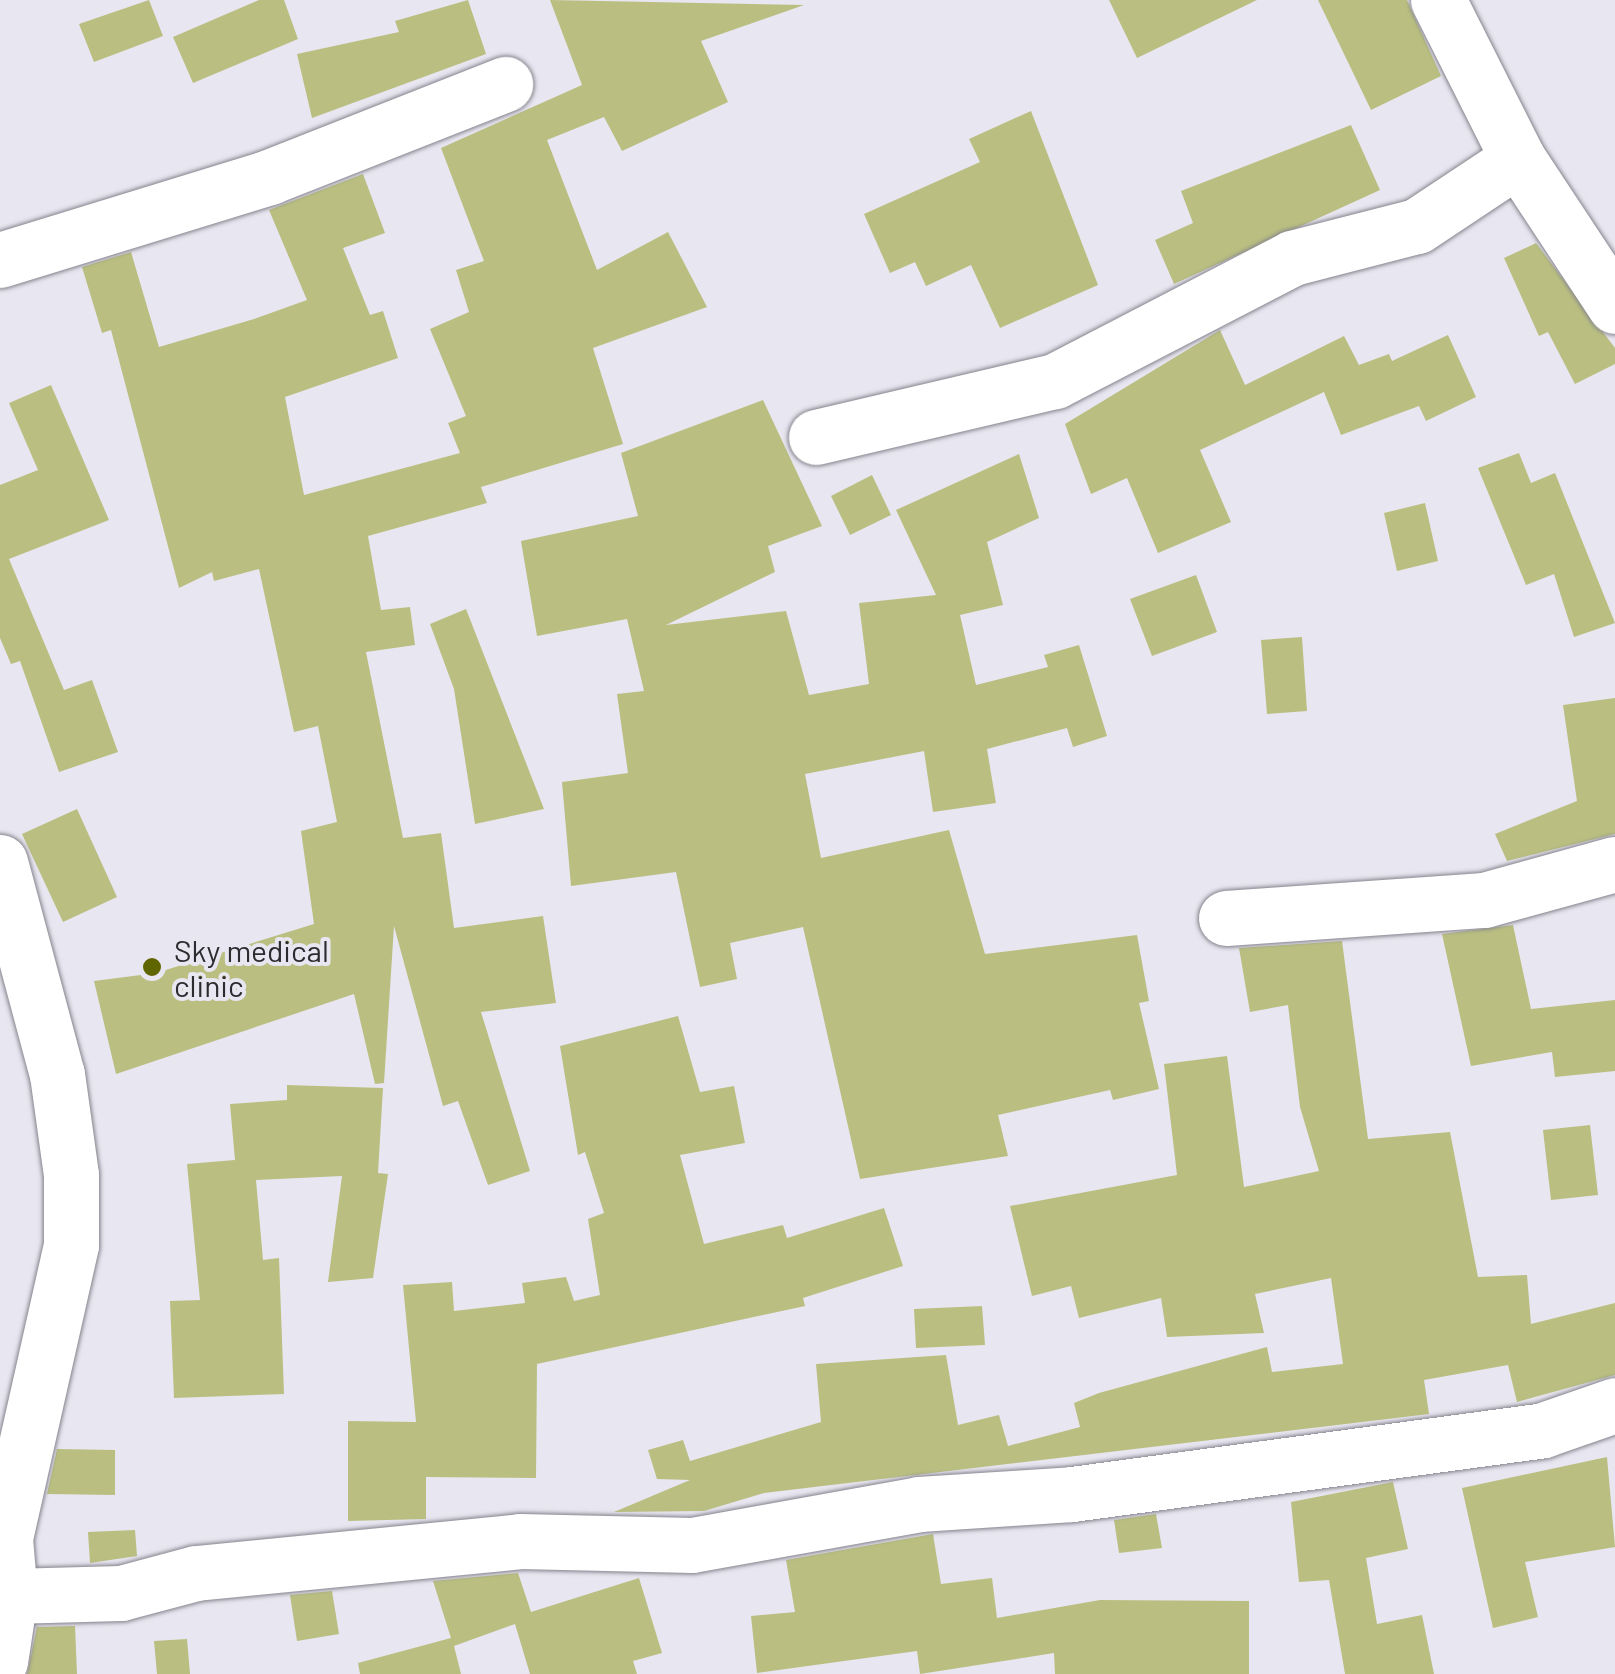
<!DOCTYPE html>
<html>
<head>
<meta charset="utf-8">
<style>
	body { margin:0 }
	#map { position:relative; width:1615px; height:1674px; overflow:hidden; background:#e8e6f0; font-family:Barlow,sans-serif }
	div>[style] { position:absolute }
	.building>* { inset:0; background:#babf81 }
	.roads { filter:drop-shadow(0 0 2px #85848d) drop-shadow(0 0 2px #85848d) }
	.minor>* { height:55px; margin:-27.5px; padding:0 27.5px; transform-origin:27.5px; border-radius:27.5px; background:#fff }
	.dots>* { width:28px; height:28px; translate:-50% -50%; box-sizing:border-box; border:5px solid #e8e6f0; border-radius:50% }
	span { translate:-50% -50%; white-space:nowrap; text-align:center; line-height:1.15; -webkit-text-stroke:8px #e8e6f0; paint-order:stroke }
	.poi-label { font-size:30px; color:#2c2b2f }
	.left { translate:0 -50%; text-align:left }
</style>
</head>
<body>
<div id="map">
	<div class="building">
		<div style="clip-path:polygon(149px 0,163px 36px,94px 62px,79px 24px)"></div>
		<div style="clip-path:polygon(259px 0,284px 0,298px 39px,193px 83px,173px 37px)"></div>
		<div style="clip-path:polygon(468px 0,486px 54px,312px 118px,297px 54px,399px 32px,395px 21px)"></div>
		<div style="clip-path:polygon(550px 0,804px 5px,701px 41px,728px 102px,622px 151px,604px 117px,547px 140px,597px 270px,668px 232px,707px 307px,593px 348px,623px 444px,481px 487px,487px 503px,368px 536px,381px 610px,410px 607px,415px 645px,366px 652px,403px 838px,441px 833px,454px 928px,543px 916px,556px 1003px,481px 1012px,530px 1171px,488px 1185px,458px 1101px,443px 1106px,394px 926px,384px 1083px,375px 1084px,354px 994px,116px 1074px,94px 981px,156px 973px,314px 924px,301px 831px,337px 822px,318px 726px,294px 732px,259px 569px,214px 581px,212px 572px,179px 588px,111px 330px,102px 333px,82px 267px,131px 252px,159px 347px,254px 319px,307px 300px,269px 210px,363px 174px,385px 233px,343px 248px,370px 315px,383px 311px,398px 358px,285px 397px,304px 495px,460px 453px,448px 423px,466px 416px,430px 329px,469px 312px,456px 270px,484px 261px,441px 148px,582px 85px)"></div>
		<div style="clip-path:polygon(1109px 0,1257px 0,1137px 58px)"></div>
		<div style="clip-path:polygon(1318px 0,1407px 0,1441px 76px,1371px 110px)"></div>
		<div style="clip-path:polygon(1031px 111px,1098px 285px,1000px 328px,971px 265px,926px 286px,915px 262px,890px 273px,864px 214px,980px 162px,969px 139px)"></div>
		<div style="clip-path:polygon(1351px 125px,1380px 190px,1174px 284px,1155px 240px,1193px 223px,1181px 191px)"></div>
		<div style="clip-path:polygon(1536px 243px,1615px 348px,1615px 364px,1575px 384px,1548px 332px,1539px 336px,1504px 258px)"></div>
		<div style="clip-path:polygon(1220px 330px,1245px 385px,1344px 336px,1359px 365px,1389px 354px,1392px 361px,1448px 335px,1476px 397px,1426px 421px,1419px 406px,1341px 435px,1324px 392px,1200px 450px,1231px 522px,1158px 553px,1127px 478px,1091px 494px,1065px 424px)"></div>
		<div style="clip-path:polygon(51px 385px,109px 520px,9px 559px,64px 690px,92px 680px,118px 752px,59px 772px,20px 661px,11px 664px,0 638px,0 485px,38px 470px,9px 403px)"></div>
		<div style="clip-path:polygon(763px 400px,822px 526px,768px 546px,775px 572px,666px 625px,786px 611px,809px 695px,869px 684px,859px 603px,936px 595px,896px 510px,1019px 454px,1039px 518px,987px 542px,1003px 605px,960px 615px,976px 685px,1048px 667px,1044px 655px,1079px 645px,1107px 736px,1073px 747px,1067px 728px,987px 749px,996px 803px,933px 812px,924px 751px,805px 774px,821px 858px,949px 830px,985px 954px,1137px 935px,1149px 1001px,1139px 1003px,1159px 1089px,1113px 1100px,1110px 1090px,998px 1115px,1008px 1156px,860px 1179px,803px 927px,730px 943px,737px 979px,700px 987px,676px 872px,571px 886px,562px 782px,628px 773px,617px 694px,644px 691px,627px 619px,537px 636px,521px 541px,638px 516px,621px 453px)"></div>
		<div style="clip-path:polygon(1519px 453px,1531px 483px,1555px 473px,1615px 623px,1574px 637px,1554px 574px,1526px 585px,1478px 468px)"></div>
		<div style="clip-path:polygon(872px 475px,891px 515px,850px 535px,831px 496px)"></div>
		<div style="clip-path:polygon(1425px 503px,1438px 561px,1397px 571px,1384px 513px)"></div>
		<div style="clip-path:polygon(1196px 575px,1217px 632px,1152px 656px,1130px 599px)"></div>
		<div style="clip-path:polygon(466px 609px,544px 809px,475px 824px,454px 689px,430px 624px)"></div>
		<div style="clip-path:polygon(1302px 637px,1307px 711px,1267px 714px,1261px 640px)"></div>
		<div style="clip-path:polygon(1615px 698px,1615px 834px,1507px 861px,1495px 834px,1577px 801px,1563px 705px)"></div>
		<div style="clip-path:polygon(77px 809px,117px 897px,63px 922px,22px 834px)"></div>
		<div style="clip-path:polygon(1513px 925px,1531px 1009px,1615px 1000px,1615px 1071px,1555px 1077px,1552px 1052px,1471px 1066px,1442px 934px)"></div>
		<div style="clip-path:polygon(1342px 941px,1368px 1139px,1450px 1132px,1478px 1277px,1527px 1275px,1531px 1324px,1615px 1303px,1615px 1375px,1517px 1402px,1508px 1365px,1424px 1380px,1429px 1414px,764px 1493px,704px 1511px,614px 1512px,690px 1480px,657px 1479px,648px 1450px,683px 1440px,690px 1461px,821px 1422px,816px 1364px,946px 1355px,958px 1425px,999px 1415px,1008px 1446px,1080px 1427px,1074px 1403px,1099px 1393px,1267px 1347px,1272px 1372px,1343px 1364px,1331px 1278px,1255px 1294px,1264px 1333px,1167px 1337px,1161px 1298px,1079px 1318px,1071px 1286px,1032px 1296px,1010px 1206px,1177px 1175px,1164px 1064px,1227px 1056px,1244px 1187px,1319px 1171px,1300px 1107px,1288px 1005px,1250px 1012px,1239px 948px)"></div>
		<div style="clip-path:polygon(678px 1016px,700px 1092px,734px 1086px,745px 1143px,680px 1155px,704px 1244px,783px 1225px,787px 1238px,884px 1208px,903px 1266px,803px 1298px,805px 1306px,537px 1364px,536px 1478px,426px 1477px,426px 1519px,348px 1521px,348px 1421px,416px 1422px,403px 1285px,452px 1282px,454px 1311px,525px 1303px,522px 1283px,566px 1277px,574px 1301px,600px 1295px,588px 1219px,604px 1213px,585px 1152px,578px 1155px,560px 1046px)"></div>
		<div style="clip-path:polygon(287px 1085px,383px 1088px,378px 1173px,388px 1174px,373px 1278px,328px 1282px,342px 1176px,256px 1180px,263px 1260px,279px 1258px,284px 1394px,174px 1398px,170px 1301px,200px 1300px,187px 1164px,235px 1160px,230px 1104px,287px 1100px)"></div>
		<div style="clip-path:polygon(1590px 1125px,1598px 1195px,1551px 1200px,1543px 1130px)"></div>
		<div style="clip-path:polygon(982px 1306px,985px 1345px,916px 1348px,914px 1309px)"></div>
		<div style="clip-path:polygon(57px 1449px,115px 1450px,115px 1495px,47px 1494px)"></div>
		<div style="clip-path:polygon(1607px 1457px,1615px 1547px,1525px 1562px,1538px 1617px,1493px 1628px,1462px 1488px)"></div>
		<div style="clip-path:polygon(1393px 1482px,1408px 1549px,1366px 1558px,1377px 1624px,1422px 1615px,1434px 1674px,1345px 1674px,1329px 1580px,1299px 1582px,1291px 1502px)"></div>
		<div style="clip-path:polygon(1156px 1514px,1162px 1548px,1119px 1553px,1114px 1520px)"></div>
		<div style="clip-path:polygon(135px 1530px,137px 1556px,90px 1563px,88px 1532px)"></div>
		<div style="clip-path:polygon(933px 1534px,941px 1584px,992px 1578px,997px 1618px,1100px 1600px,1249px 1601px,1249px 1674px,1055px 1674px,1054px 1653px,920px 1674px,917px 1651px,757px 1673px,751px 1616px,795px 1612px,786px 1560px)"></div>
		<div style="clip-path:polygon(518px 1573px,531px 1612px,639px 1578px,662px 1653px,633px 1661px,637px 1674px,530px 1674px,515px 1624px,454px 1646px,461px 1674px,360px 1674px,358px 1663px,451px 1638px,433px 1581px)"></div>
		<div style="clip-path:polygon(332px 1591px,339px 1634px,297px 1641px,290px 1595px)"></div>
		<div style="clip-path:polygon(75px 1626px,77px 1674px,27px 1674px,37px 1627px)"></div>
		<div style="clip-path:polygon(187px 1639px,190px 1674px,157px 1674px,154px 1641px)"></div>
	</div>
	<div class="roads">
		<div class="minor">
			<div style="left:1438px;top:0;width:178px;rotate:63.3deg"></div>
			<div style="left:1518px;top:159px;width:176px;rotate:56.6deg"></div>
			<div style="left:0;top:260px;width:282px;rotate:-17.1deg"></div>
			<div style="left:269px;top:177px;width:254px;rotate:-21.5deg"></div>
			<div style="left:816px;top:437px;width:245px;rotate:-13.2deg"></div>
			<div style="left:1055px;top:381px;width:267px;rotate:-27.4deg"></div>
			<div style="left:1292px;top:258px;width:129px;rotate:-14.4deg"></div>
			<div style="left:1417px;top:226px;width:121px;rotate:-33.6deg"></div>
			<div style="left:0;top:862px;width:220px;rotate:75deg"></div>
			<div style="left:57px;top:1074px;width:102px;rotate:82.1deg"></div>
			<div style="left:71px;top:1175px;width:70px;rotate:90deg"></div>
			<div style="left:71px;top:1245px;width:301px;rotate:102.7deg"></div>
			<div style="left:5px;top:1539px;width:57px;rotate:85deg"></div>
			<div style="left:10px;top:1596px;width:66px;rotate:98.7deg"></div>
			<div style="left:1226px;top:918px;width:259px;rotate:-4deg"></div>
			<div style="left:1484px;top:900px;width:136px;rotate:-15.4deg"></div>
			<div style="left:10px;top:1596px;width:111px;rotate:-1.5deg"></div>
			<div style="left:121px;top:1593px;width:78px;rotate:-14.9deg"></div>
			<div style="left:196px;top:1573px;width:326px;rotate:-5.6deg"></div>
			<div style="left:520px;top:1541px;width:172px;rotate:1.3deg"></div>
			<div style="left:692px;top:1545px;width:231px;rotate:-10.2deg"></div>
			<div style="left:919px;top:1504px;width:153px;rotate:-3.7deg"></div>
			<div style="left:1072px;top:1494px;width:475px;rotate:-7.7deg"></div>
			<div style="left:1543px;top:1430px;width:76px;rotate:-19.1deg"></div>
		</div>
	</div>
	<div class="dots">
		<div style="left:152px;top:967px;background:#616500"></div>
	</div>
	<div class="poi-label">
		<span class="left" style="left:174px;top:967px">Sky medical<br>clinic</span>
	</div>
</div>
</body>
</html>
